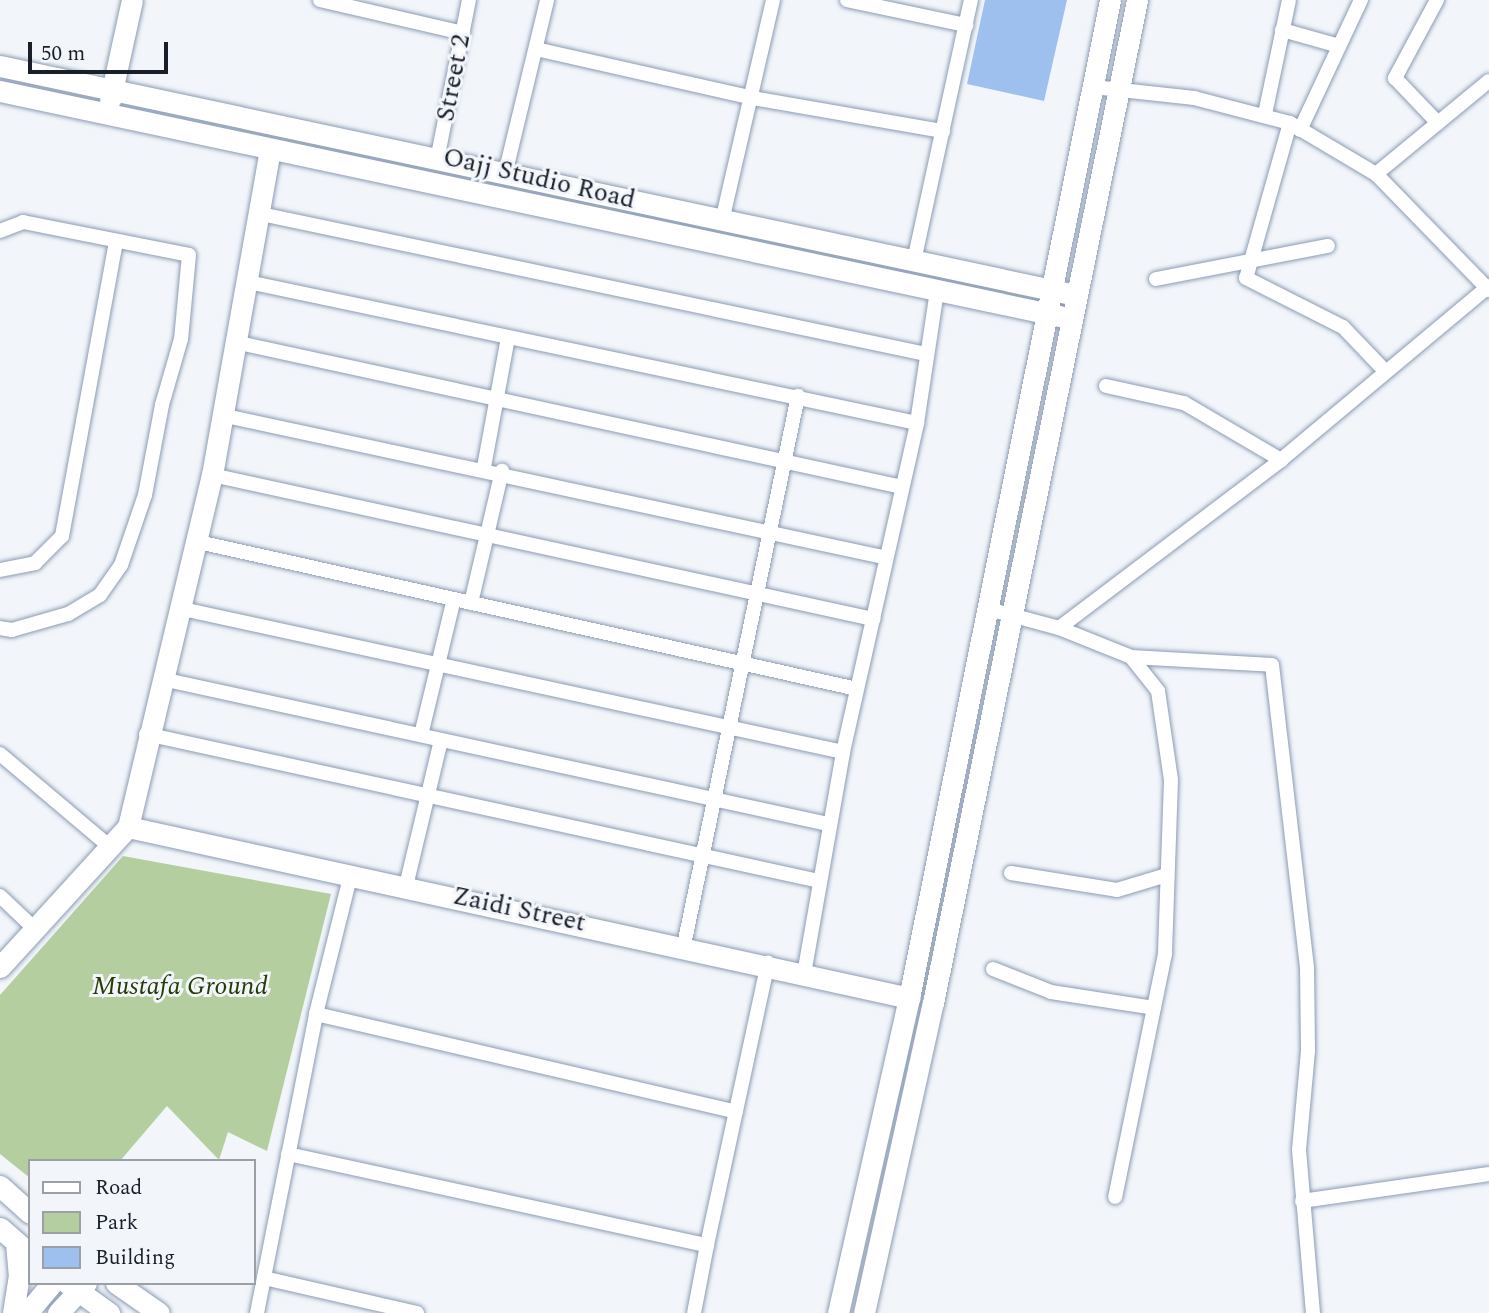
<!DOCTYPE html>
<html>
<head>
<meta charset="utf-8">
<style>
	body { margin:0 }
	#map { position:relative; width:1489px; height:1313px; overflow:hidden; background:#f2f6fb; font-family:Spectral,serif }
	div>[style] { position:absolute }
	.green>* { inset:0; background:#b5ce9f }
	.building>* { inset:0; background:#9dc0ef }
	.roads { filter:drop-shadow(0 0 2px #8b9cb3) drop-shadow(0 0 2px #8b9cb3) }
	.street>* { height:14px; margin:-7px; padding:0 7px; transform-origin:7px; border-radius:7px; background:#fff }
	.secondary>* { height:21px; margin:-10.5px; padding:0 10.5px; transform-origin:10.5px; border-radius:10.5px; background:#fff }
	span { translate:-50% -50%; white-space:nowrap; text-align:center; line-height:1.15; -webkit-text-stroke:6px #f2f6fb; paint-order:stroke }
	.street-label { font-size:26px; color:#191f28 }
	.park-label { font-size:26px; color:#243c02; font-style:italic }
	.legend { position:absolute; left:28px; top:1159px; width:228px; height:126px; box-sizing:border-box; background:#f2f6fb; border:2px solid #9ba0a7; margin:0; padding:9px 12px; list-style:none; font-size:21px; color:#191f28 }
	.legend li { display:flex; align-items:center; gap:14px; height:35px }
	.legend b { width:35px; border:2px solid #9ba0a7 }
	.scale { position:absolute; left:28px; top:42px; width:140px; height:32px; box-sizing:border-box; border:4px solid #191f28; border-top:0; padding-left:9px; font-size:21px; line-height:24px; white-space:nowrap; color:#191f28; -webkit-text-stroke:5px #f2f6fb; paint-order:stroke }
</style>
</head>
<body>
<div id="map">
	<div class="green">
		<div style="clip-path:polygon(123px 856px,331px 894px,267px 1151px,228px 1132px,219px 1160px,167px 1106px,120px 1161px,30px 1161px,30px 1178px,0 1154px,0 995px)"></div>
	</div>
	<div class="building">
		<div style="clip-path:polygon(985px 0,1067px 0,1044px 101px,967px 84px)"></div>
	</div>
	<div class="roads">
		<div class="street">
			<div style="left:320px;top:0;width:147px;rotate:13deg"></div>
			<div style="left:847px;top:0;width:122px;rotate:11.9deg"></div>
			<div style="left:1437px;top:0;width:89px;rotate:118.3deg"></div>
			<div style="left:1395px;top:78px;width:62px;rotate:46.3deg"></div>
			<div style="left:1282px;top:30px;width:59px;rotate:15.7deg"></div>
			<div style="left:536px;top:49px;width:222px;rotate:12.7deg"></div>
			<div style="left:753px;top:98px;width:193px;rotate:9.9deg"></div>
			<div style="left:1093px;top:87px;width:102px;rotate:6.2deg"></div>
			<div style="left:1194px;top:98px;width:99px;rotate:14.6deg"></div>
			<div style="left:1290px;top:123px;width:100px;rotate:30.7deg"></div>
			<div style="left:1376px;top:174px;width:162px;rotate:45.8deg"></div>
			<div style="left:1265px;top:114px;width:116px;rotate:-78.1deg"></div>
			<div style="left:1290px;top:123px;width:161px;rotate:105.8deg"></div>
			<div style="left:1246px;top:278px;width:109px;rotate:26.8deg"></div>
			<div style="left:1343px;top:327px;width:61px;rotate:46.3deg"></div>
			<div style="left:1300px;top:130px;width:144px;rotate:-64.9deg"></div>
			<div style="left:438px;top:155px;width:158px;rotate:-78.7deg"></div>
			<div style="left:506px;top:170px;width:175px;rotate:-76.4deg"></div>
			<div style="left:1376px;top:174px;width:146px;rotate:-39.5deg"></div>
			<div style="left:261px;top:214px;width:680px;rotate:11.89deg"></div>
			<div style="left:722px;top:221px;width:227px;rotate:-77deg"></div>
			<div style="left:0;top:231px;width:25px;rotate:-21deg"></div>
			<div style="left:23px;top:222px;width:169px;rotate:11.2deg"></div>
			<div style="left:189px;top:255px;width:84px;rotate:95.4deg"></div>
			<div style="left:181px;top:339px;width:69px;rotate:106.1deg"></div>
			<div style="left:162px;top:405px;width:92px;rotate:100.7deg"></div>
			<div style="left:145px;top:495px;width:74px;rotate:108.9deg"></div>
			<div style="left:121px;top:565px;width:37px;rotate:125deg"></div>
			<div style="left:100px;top:595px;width:37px;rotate:149deg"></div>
			<div style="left:68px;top:614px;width:58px;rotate:164.1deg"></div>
			<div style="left:12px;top:630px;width:12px;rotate:-171deg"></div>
			<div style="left:914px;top:261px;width:267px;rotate:-77.7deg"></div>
			<div style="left:1156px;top:279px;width:175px;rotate:-10.9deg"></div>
			<div style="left:248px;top:282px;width:684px;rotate:11.9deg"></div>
			<div style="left:239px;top:343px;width:678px;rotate:12.25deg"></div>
			<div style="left:1106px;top:386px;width:80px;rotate:12.3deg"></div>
			<div style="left:1184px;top:403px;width:113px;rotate:30.4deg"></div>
			<div style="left:221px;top:415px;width:677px;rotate:12.11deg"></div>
			<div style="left:484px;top:467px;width:132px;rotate:-79.5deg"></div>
			<div style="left:212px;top:475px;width:677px;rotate:12.29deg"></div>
			<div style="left:194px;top:541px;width:679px;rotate:12.58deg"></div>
			<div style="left:0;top:570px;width:36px;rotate:-11deg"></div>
			<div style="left:35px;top:563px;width:38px;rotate:-45deg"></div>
			<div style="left:62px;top:536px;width:300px;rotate:-79.6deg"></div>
			<div style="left:471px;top:603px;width:136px;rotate:-76.8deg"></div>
			<div style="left:178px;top:608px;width:680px;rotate:12.22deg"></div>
			<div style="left:985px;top:608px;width:77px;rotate:15.1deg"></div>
			<div style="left:1059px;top:628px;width:278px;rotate:-37.1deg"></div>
			<div style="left:1281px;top:460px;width:271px;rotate:-39.9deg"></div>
			<div style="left:1059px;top:628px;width:78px;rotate:21.9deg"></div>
			<div style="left:1131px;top:657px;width:43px;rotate:51.5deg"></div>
			<div style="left:1158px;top:691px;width:90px;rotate:81.7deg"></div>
			<div style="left:1171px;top:780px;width:174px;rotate:92deg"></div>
			<div style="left:1165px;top:954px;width:248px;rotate:101.6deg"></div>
			<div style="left:1131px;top:657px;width:141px;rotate:3.2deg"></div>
			<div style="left:1272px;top:665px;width:304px;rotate:83.4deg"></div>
			<div style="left:1307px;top:967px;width:84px;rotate:89.3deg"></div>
			<div style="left:1308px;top:1051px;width:99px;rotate:95.2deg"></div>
			<div style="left:1299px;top:1150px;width:164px;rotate:85.1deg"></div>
			<div style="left:162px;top:679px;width:682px;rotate:12.28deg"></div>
			<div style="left:146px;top:734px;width:689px;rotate:12.32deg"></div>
			<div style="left:421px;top:735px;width:140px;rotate:-76.4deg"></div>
			<div style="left:0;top:754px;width:144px;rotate:40.2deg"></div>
			<div style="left:1011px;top:873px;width:107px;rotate:9.1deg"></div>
			<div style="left:1117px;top:890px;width:52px;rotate:-16.7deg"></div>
			<div style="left:406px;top:886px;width:150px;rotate:-76.5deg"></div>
			<div style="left:0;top:896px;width:51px;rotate:43.4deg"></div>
			<div style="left:684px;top:945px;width:561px;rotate:-78.27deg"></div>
			<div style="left:993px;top:969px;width:62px;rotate:21.6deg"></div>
			<div style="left:1051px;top:992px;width:104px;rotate:8.8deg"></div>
			<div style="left:804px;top:974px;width:225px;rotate:-80deg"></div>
			<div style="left:843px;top:752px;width:337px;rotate:-77.3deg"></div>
			<div style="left:917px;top:423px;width:134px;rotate:-81.4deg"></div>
			<div style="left:316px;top:1014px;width:431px;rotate:13.1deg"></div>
			<div style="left:288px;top:1154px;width:429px;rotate:12.3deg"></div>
			<div style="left:707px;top:1245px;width:69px;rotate:100.8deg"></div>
			<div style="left:1302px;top:1201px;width:189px;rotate:-8.2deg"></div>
			<div style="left:707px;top:1245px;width:289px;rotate:-77.8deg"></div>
			<div style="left:264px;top:1278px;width:157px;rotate:12.9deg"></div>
			<div style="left:257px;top:1313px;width:305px;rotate:-78.8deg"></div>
			<div style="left:316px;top:1014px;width:144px;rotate:-76deg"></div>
		</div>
		<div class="secondary">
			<div style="left:0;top:66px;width:1090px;rotate:12.02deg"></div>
			<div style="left:0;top:91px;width:1083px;rotate:11.99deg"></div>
			<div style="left:110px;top:100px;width:102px;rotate:-77.6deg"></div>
			<div style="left:128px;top:827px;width:800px;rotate:12.35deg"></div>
			<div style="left:0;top:967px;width:190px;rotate:-47.6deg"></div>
			<div style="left:128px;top:827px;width:362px;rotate:-76.6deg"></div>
			<div style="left:212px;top:475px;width:329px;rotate:-79.9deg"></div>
			<div style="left:0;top:1186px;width:40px;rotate:42deg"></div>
			<div style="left:0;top:1228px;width:33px;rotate:41deg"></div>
			<div style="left:67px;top:1283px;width:52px;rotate:35.5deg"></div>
			<div style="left:116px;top:1283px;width:52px;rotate:34.9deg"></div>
			<div style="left:13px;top:1313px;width:36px;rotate:-81deg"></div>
			<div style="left:19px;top:1277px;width:35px;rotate:-95deg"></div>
			<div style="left:27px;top:1313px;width:39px;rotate:-50deg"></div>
			<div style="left:58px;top:1313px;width:41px;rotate:-47deg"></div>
			<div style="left:838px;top:1313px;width:323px;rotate:-77.3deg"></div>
			<div style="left:909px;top:998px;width:1018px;rotate:-78.61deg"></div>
			<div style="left:864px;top:1313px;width:318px;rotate:-77.5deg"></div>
			<div style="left:933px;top:1003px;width:1024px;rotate:-78.5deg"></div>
		</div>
	</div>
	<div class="street-label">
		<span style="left:454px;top:78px;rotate:-79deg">Street 2</span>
		<span style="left:539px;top:179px;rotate:13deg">Oajj Studio Road</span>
		<span style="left:519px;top:910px;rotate:12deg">Zaidi Street</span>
	</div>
	<div class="park-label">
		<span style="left:180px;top:987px">Mustafa Ground</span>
	</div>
	<ul class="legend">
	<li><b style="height:9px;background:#fff"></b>Road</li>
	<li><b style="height:19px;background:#b5ce9f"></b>Park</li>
	<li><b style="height:19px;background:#9dc0ef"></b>Building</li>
	</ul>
	<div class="scale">50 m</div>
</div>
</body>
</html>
